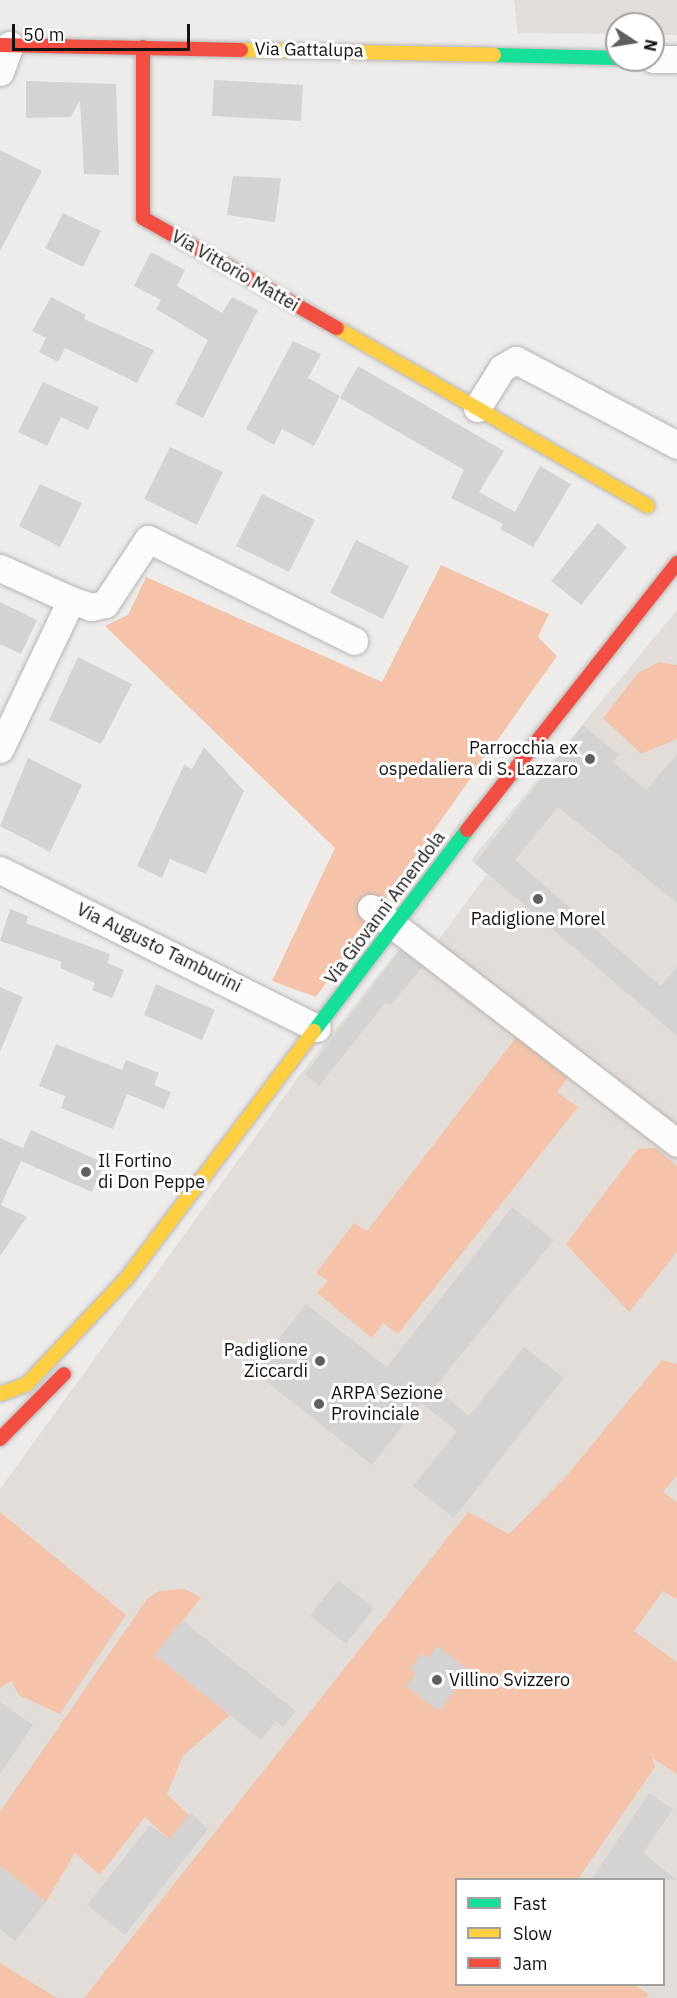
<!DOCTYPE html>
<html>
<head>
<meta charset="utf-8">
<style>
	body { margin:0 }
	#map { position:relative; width:677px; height:1998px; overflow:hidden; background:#eeeceb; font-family:"IBM Plex Sans",sans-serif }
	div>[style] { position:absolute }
	.built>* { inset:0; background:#e3ddda }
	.green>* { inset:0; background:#f4c3aa }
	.building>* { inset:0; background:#d4d2d2 }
	.roads { filter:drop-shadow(0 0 2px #b6b5b5) drop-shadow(0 0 2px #b6b5b5) }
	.street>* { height:27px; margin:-13.5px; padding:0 13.5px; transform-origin:13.5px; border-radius:13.5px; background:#fcfcfc }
	.fast>* { height:14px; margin:-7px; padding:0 7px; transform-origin:7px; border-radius:7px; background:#16e098 }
	.slow>* { height:14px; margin:-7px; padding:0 7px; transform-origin:7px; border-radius:7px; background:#ffcf43 }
	.jam>* { height:14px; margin:-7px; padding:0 7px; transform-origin:7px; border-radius:7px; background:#f24e42 }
	.dots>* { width:16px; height:16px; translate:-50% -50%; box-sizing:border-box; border:3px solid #fff; border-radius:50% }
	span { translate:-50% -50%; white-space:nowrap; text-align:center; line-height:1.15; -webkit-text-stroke:6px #fff; paint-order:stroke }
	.street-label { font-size:18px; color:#141312 }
	.poi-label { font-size:18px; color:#141312 }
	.right { translate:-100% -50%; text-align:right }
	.left { translate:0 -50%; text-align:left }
	.legend { position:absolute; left:455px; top:1878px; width:210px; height:108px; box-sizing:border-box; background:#fff; border:2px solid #a1a1a0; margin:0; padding:8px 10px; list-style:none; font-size:18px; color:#141312 }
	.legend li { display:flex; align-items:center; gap:12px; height:30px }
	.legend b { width:30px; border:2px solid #a1a1a0 }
	.north { position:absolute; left:605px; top:12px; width:60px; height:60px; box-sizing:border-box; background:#fff; border:2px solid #a1a1a0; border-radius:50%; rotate:102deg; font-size:16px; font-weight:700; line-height:24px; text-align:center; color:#141312 }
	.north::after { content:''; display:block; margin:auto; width:21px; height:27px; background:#605f5e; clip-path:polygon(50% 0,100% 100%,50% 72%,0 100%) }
	.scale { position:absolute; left:12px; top:24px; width:178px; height:27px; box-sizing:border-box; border:3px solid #141312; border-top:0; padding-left:8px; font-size:18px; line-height:21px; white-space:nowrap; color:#141312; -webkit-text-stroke:4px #fff; paint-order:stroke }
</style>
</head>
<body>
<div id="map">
	<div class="built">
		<div style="clip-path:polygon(514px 0,677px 0,677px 35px,653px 35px,653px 24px,617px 24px,617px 34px,518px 33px)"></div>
		<div style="clip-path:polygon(evenodd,677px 610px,677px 1998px,0 1998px,0 1489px,302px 1072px,401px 946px,423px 961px,487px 874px,471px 860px,677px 610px,456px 1880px,664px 1880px,664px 1984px,456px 1984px,456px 1880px)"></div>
	</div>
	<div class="green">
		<div style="clip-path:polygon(441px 565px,549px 614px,538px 637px,557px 656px,316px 997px,272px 981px,335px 848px,105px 626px,128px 615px,146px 577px,382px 682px)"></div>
		<div style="clip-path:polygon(659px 662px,677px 665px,677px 739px,641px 754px,603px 718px,638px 673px)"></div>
		<div style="clip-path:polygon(521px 1031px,574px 1070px,557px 1092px,578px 1107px,398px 1334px,383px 1323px,372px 1338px,317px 1293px,328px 1281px,316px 1273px,354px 1223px,367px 1231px)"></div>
		<div style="clip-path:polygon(656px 1148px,677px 1166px,677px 1252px,629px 1312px,566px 1244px,638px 1149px)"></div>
		<div style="clip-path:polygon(662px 1360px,677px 1364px,677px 1476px,663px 1492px,677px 1502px,677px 1599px,663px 1591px,634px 1631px,677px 1662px,677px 1774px,652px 1758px,655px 1767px,578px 1879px,456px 1880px,456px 1984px,635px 1985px,649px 1994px,646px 1998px,84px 1998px,468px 1512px,509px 1534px,568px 1474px)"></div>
		<div style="clip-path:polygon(0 1512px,126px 1615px,60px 1714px,19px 1695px,11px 1681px,0 1688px)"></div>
		<div style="clip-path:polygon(185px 1589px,201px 1598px,155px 1655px,230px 1715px,183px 1756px,167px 1794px,189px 1815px,170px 1840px,145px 1817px,100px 1875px,75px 1853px,46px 1902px,0 1866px,0 1812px,147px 1599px,159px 1591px)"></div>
		<div style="clip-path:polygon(0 1963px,57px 1998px,0 1998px)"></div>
	</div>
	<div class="building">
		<div style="clip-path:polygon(214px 80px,303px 85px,301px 121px,212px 116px)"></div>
		<div style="clip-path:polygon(26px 81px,116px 84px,119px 175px,84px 174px,80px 100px,71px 117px,26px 118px)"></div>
		<div style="clip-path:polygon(0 150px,42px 171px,0 251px)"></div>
		<div style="clip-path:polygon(233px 176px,281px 178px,275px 222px,227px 215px)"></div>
		<div style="clip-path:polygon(63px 213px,101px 231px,83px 267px,45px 248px)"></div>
		<div style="clip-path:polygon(151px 252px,185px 270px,177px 286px,222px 313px,232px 297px,258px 310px,203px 418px,175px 404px,208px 340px,156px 309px,161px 300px,134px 286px)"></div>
		<div style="clip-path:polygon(51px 297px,86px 315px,84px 319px,154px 350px,137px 383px,65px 348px,58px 362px,39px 352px,46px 338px,32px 331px)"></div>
		<div style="clip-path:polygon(293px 341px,321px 354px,308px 378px,340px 396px,314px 446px,282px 429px,274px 445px,246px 429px)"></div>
		<div style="clip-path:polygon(358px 366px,504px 451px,479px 492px,515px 512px,540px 466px,571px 484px,533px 547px,500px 529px,503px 524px,451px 498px,464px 470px,340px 398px)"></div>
		<div style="clip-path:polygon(43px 382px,99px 407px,88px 430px,61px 417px,47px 446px,18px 432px)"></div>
		<div style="clip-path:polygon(170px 447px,223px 472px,197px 525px,144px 499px)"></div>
		<div style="clip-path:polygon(40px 484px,82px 503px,60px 547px,19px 526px)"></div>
		<div style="clip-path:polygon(262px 494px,315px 520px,289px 572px,236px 546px)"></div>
		<div style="clip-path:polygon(598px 523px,627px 547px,581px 605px,551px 581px)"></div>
		<div style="clip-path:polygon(356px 540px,409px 566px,383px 619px,330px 593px)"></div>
		<div style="clip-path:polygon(0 602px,37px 620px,21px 654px,0 644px)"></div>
		<div style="clip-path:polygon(78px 657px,132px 684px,101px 744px,49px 720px)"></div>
		<div style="clip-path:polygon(583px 725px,619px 755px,613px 762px,646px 790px,677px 754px,677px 903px,558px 807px,515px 860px,661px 986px,677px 967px,677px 1036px,475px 863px)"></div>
		<div style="clip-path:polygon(204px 747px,244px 791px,206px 874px,170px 859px,162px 878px,137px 866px,184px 765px,192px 769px)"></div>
		<div style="clip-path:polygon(28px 758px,82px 785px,50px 852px,0 826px)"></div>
		<div style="clip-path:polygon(10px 909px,28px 916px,26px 923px,110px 954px,107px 963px,124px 970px,112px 998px,92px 990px,95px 983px,60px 968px,62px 962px,0 941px)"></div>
		<div style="clip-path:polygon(400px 950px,422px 967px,390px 1006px,386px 1002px,319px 1086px,305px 1074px)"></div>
		<div style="clip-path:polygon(156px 984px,215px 1010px,202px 1040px,144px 1015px)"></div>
		<div style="clip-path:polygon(0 987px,23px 997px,0 1052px)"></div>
		<div style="clip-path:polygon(56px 1044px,122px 1070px,126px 1060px,159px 1073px,154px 1085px,171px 1092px,164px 1109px,127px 1094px,113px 1129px,61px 1108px,65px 1096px,39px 1086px)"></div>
		<div style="clip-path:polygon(31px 1130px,104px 1163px,92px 1192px,21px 1161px,1px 1205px,27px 1217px,0 1256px,0 1138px,23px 1148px)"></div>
		<div style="clip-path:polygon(512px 1207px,554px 1240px,435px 1387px,469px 1416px,524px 1347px,564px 1378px,454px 1518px,413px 1486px,457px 1431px,421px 1403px,372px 1465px,253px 1371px,306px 1304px,387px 1367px)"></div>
		<div style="clip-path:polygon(338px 1580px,374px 1608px,346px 1644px,310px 1616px)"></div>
		<div style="clip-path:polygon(182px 1620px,296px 1711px,283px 1727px,276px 1721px,261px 1740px,155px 1655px)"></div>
		<div style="clip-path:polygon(437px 1646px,470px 1671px,439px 1711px,406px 1686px,416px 1674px,410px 1669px,422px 1653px,428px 1658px)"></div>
		<div style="clip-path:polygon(0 1702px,33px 1725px,0 1774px)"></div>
		<div style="clip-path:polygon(649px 1793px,673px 1809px,643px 1853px,677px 1880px,591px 1880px)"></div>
		<div style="clip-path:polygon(191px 1812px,208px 1829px,125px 1935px,87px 1905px,150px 1825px,170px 1840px)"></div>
		<div style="clip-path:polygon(0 1866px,46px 1902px,15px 1941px,0 1929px)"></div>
	</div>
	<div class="roads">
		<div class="street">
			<div style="left:653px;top:59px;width:24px"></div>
			<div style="left:0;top:72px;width:29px;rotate:-70deg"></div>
			<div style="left:477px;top:408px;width:47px;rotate:-58deg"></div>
			<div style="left:502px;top:368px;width:16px;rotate:-30deg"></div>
			<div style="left:516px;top:360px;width:182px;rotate:27.8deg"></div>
			<div style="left:0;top:568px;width:78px;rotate:24.3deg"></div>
			<div style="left:0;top:749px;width:165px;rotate:-64.5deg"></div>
			<div style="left:71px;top:600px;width:21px;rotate:19deg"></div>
			<div style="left:91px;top:607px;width:14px;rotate:-12deg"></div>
			<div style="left:105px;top:604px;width:78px;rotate:-56.5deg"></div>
			<div style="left:148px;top:539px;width:230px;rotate:26.3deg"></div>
			<div style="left:0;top:870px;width:354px;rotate:26.5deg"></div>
			<div style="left:371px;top:908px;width:386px;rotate:37.5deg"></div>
		</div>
		<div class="fast">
			<div style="left:494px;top:55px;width:123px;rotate:1.4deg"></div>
			<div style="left:314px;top:1031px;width:253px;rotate:-52.7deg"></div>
		</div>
		<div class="slow">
			<div style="left:241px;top:50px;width:253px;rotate:1.1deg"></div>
			<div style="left:337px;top:328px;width:358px;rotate:29.8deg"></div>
			<div style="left:0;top:1394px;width:29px;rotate:-20deg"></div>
			<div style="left:27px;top:1384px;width:146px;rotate:-46.7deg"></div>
			<div style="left:127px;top:1278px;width:310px;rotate:-52.9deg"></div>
		</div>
		<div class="jam">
			<div style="left:0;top:45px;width:241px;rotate:1.2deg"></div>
			<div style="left:143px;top:47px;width:171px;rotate:90deg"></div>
			<div style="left:143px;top:218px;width:223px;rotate:29.6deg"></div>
			<div style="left:467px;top:830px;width:340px;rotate:-51.8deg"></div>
			<div style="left:0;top:1439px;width:91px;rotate:-45.4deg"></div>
		</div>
	</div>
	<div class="dots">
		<div style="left:590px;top:759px;background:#605f5e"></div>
		<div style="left:538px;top:899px;background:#605f5e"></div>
		<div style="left:86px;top:1172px;background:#605f5e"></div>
		<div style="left:320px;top:1361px;background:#605f5e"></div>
		<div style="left:319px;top:1404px;background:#605f5e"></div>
		<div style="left:437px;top:1680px;background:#605f5e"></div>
	</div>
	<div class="street-label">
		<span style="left:309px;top:50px;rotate:1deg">Via Gattalupa</span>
		<span style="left:235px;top:271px;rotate:30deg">Via Vittorio Mattei</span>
		<span style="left:385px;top:908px;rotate:-53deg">Via Giovanni Amendola</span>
		<span style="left:159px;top:948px;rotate:26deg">Via Augusto Tamburini</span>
	</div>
	<div class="poi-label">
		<span class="right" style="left:578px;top:759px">Parrocchia ex<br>ospedaliera di S. Lazzaro</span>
		<span style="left:538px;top:919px">Padiglione Morel</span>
		<span class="left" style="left:98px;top:1172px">Il Fortino<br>di Don Peppe</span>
		<span class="right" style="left:308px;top:1361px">Padiglione<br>Ziccardi</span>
		<span class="left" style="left:331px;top:1404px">ARPA Sezione<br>Provinciale</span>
		<span class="left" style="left:449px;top:1680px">Villino Svizzero</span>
	</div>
	<ul class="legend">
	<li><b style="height:8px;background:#16e098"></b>Fast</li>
	<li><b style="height:8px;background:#ffcf43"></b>Slow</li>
	<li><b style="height:8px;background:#f24e42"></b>Jam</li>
	</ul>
	<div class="north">N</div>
	<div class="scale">50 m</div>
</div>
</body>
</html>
